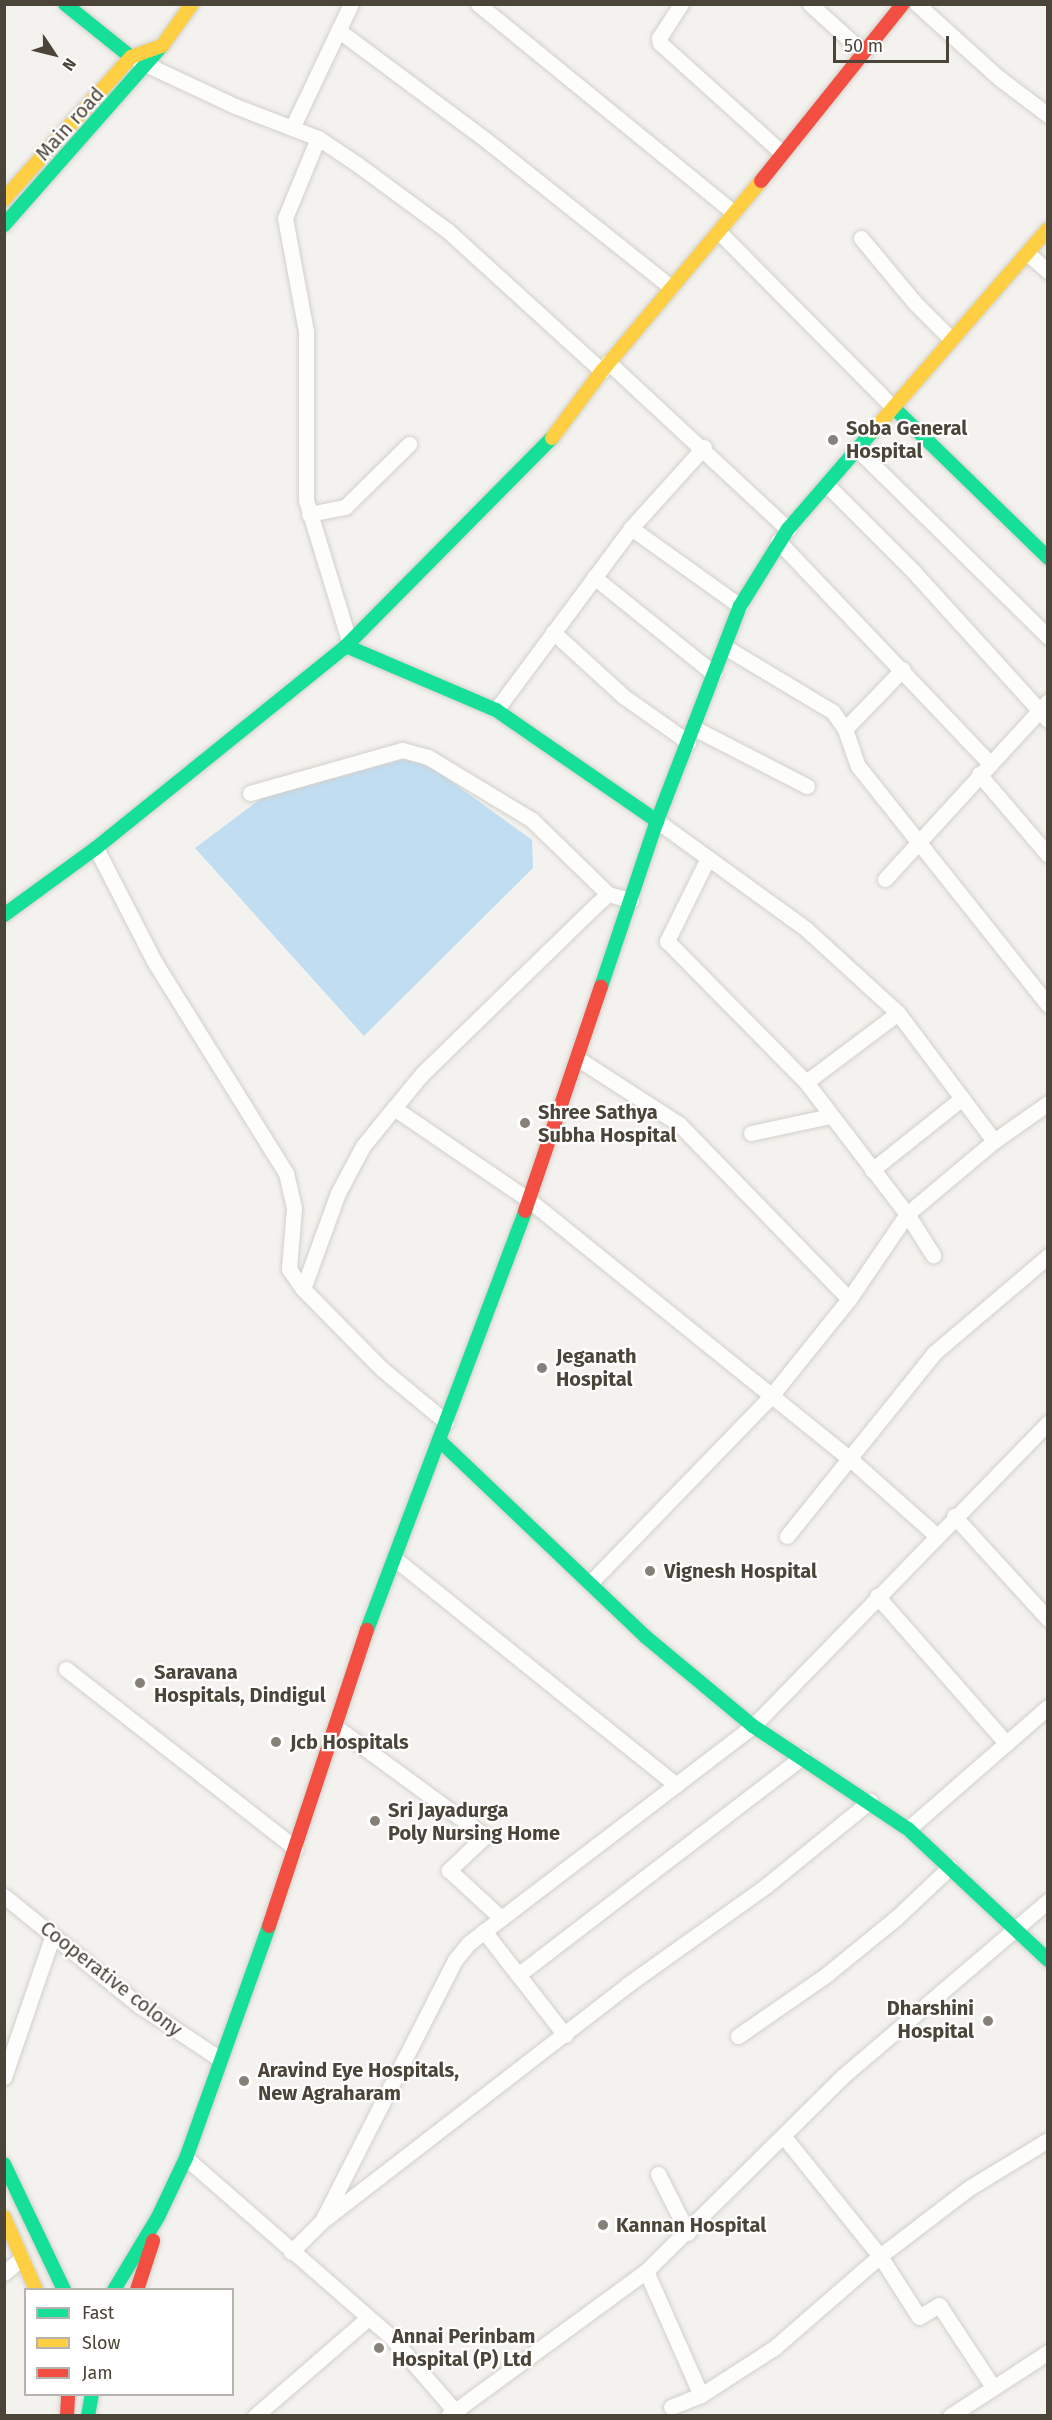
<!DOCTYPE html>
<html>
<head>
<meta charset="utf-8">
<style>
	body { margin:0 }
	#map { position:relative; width:1052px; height:2420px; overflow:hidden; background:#f4f2ee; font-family:"Fira Sans",sans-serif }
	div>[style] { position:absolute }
	.water>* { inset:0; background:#c0ddf1 }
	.roads { filter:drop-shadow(0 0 2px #d2d0cb) drop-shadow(0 0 2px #d2d0cb) }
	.street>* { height:15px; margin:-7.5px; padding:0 7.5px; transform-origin:7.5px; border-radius:7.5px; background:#fdfdfc }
	.fast>* { height:14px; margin:-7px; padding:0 7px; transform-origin:7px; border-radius:7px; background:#16e098 }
	.slow>* { height:14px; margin:-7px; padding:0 7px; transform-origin:7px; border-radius:7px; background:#ffcf43 }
	.jam>* { height:14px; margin:-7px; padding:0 7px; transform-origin:7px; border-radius:7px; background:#f24e42 }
	.dots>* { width:16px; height:16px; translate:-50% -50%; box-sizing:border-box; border:3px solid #fff; border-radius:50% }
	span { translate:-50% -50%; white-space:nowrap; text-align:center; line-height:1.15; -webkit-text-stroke:4.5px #fff; paint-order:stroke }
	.street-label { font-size:20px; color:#4b4439 }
	.poi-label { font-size:20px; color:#4b4439; font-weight:700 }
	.left { translate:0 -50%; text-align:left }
	.right { translate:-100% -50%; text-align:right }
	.frame { position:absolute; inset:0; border:6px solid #4b4439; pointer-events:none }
	.legend { position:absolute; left:24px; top:2288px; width:210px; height:108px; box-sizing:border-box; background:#fff; border:2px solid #b7b4b0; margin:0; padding:8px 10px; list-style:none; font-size:18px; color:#4b4439 }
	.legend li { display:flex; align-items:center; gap:12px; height:30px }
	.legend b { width:30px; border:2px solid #b7b4b0 }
	.north { position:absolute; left:24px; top:24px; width:60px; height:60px; -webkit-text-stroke:4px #fff; paint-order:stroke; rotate:125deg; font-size:16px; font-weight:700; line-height:24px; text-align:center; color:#4b4439 }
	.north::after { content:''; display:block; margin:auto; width:21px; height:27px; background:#4b4439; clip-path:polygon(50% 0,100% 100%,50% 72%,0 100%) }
	.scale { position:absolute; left:833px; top:36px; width:116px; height:27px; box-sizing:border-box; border:3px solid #4b4439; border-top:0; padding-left:8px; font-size:18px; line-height:21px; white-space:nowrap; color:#4b4439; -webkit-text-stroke:4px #fff; paint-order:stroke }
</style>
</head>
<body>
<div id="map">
	<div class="water">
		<div style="clip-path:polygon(408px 758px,437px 771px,532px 840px,533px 868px,364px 1036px,195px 848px,263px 797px)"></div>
	</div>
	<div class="roads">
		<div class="street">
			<div style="left:478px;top:4px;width:329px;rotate:39.2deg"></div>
			<div style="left:681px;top:4px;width:40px;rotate:122.9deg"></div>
			<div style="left:659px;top:38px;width:5px;rotate:79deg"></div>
			<div style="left:660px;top:43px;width:164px;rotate:42deg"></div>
			<div style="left:810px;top:4px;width:73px;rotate:42.2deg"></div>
			<div style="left:917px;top:4px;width:110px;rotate:42.1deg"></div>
			<div style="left:999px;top:78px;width:61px;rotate:37.1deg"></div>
			<div style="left:338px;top:30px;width:184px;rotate:36.6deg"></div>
			<div style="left:486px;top:140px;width:236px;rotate:38.5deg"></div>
			<div style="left:139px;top:61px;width:106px;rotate:25.1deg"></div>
			<div style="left:235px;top:106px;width:89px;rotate:21.1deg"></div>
			<div style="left:318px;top:138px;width:47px;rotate:33.7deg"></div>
			<div style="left:357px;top:164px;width:113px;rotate:36.4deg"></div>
			<div style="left:448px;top:231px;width:208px;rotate:42.3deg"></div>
			<div style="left:292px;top:128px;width:137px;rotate:-64.6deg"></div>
			<div style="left:318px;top:138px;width:87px;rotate:112.4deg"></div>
			<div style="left:285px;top:218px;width:115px;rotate:79.5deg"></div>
			<div style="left:306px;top:331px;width:169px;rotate:90deg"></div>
			<div style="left:306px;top:500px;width:147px;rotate:73deg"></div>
			<div style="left:720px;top:233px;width:248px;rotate:45.2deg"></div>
			<div style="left:861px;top:238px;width:85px;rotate:50.3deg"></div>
			<div style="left:915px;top:303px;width:49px;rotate:45deg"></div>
			<div style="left:1027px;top:253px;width:28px;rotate:41deg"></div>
			<div style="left:608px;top:362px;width:246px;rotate:42.9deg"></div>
			<div style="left:858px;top:450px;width:267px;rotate:44.5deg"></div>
			<div style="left:827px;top:485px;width:122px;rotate:45deg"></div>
			<div style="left:913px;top:571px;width:201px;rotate:47.8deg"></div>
			<div style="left:309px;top:514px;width:37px;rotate:-11deg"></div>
			<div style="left:345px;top:507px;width:90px;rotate:-44.5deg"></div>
			<div style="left:631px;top:528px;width:134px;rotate:35.6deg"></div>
			<div style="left:778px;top:541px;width:308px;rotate:46.4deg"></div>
			<div style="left:594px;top:577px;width:154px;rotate:38.9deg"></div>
			<div style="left:553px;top:632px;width:95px;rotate:42.4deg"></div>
			<div style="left:623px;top:696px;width:80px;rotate:35.3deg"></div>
			<div style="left:725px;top:647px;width:126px;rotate:31deg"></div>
			<div style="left:833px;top:712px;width:21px;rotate:55deg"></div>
			<div style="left:845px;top:729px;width:39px;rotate:71deg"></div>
			<div style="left:858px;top:766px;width:305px;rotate:51.5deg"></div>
			<div style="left:496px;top:710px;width:227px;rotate:-53.4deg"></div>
			<div style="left:631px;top:528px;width:109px;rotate:-48deg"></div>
			<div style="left:694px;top:728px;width:127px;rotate:27.2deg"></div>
			<div style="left:845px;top:729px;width:83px;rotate:-46deg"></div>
			<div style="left:979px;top:774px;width:106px;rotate:49.6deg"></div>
			<div style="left:250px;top:793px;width:158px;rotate:-15.8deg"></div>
			<div style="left:402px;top:750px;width:27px;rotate:15deg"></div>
			<div style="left:428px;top:757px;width:122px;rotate:31.2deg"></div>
			<div style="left:532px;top:820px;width:106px;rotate:44.2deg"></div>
			<div style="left:657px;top:821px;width:184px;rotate:35.9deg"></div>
			<div style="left:806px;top:929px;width:125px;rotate:42.4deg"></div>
			<div style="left:898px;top:1013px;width:160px;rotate:53.1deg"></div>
			<div style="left:96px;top:848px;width:127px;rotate:62.8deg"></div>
			<div style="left:154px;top:961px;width:250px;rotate:58.1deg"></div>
			<div style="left:286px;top:1173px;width:36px;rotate:77deg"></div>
			<div style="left:294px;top:1208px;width:61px;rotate:94.7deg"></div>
			<div style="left:289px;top:1269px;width:24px;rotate:55deg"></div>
			<div style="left:303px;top:1289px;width:112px;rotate:45.4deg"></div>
			<div style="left:382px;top:1369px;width:83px;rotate:39.6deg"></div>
			<div style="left:708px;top:858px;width:93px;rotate:116.3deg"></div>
			<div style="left:667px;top:941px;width:198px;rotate:45.4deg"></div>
			<div style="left:806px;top:1082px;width:166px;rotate:52.6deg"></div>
			<div style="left:907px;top:1214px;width:49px;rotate:57.6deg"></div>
			<div style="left:885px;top:879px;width:241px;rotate:-47.5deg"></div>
			<div style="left:577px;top:1058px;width:121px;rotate:32.9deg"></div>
			<div style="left:679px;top:1124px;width:244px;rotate:45.8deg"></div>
			<div style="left:806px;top:1082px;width:115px;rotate:-36.9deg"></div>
			<div style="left:394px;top:1108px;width:163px;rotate:34.3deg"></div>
			<div style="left:529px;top:1200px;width:410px;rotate:38.9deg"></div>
			<div style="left:848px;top:1457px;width:118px;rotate:41.6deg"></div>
			<div style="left:751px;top:1133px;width:81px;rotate:-12.1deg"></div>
			<div style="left:872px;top:1170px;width:114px;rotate:-38.6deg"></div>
			<div style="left:303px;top:1289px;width:102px;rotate:-70deg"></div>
			<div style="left:338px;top:1193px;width:53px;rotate:-62deg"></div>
			<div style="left:363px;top:1146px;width:49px;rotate:-50.8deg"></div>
			<div style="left:394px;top:1108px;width:44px;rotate:-50.5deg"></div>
			<div style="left:422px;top:1074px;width:244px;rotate:-44.2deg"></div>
			<div style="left:597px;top:904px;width:15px;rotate:-42deg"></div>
			<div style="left:608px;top:894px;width:24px;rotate:15deg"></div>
			<div style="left:954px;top:1516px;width:139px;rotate:47.6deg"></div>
			<div style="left:787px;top:1536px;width:235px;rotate:-51.2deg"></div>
			<div style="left:934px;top:1353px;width:150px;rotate:-40.4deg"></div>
			<div style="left:394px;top:1558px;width:362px;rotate:38.8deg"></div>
			<div style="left:590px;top:1583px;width:260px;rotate:-45.9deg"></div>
			<div style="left:771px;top:1396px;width:124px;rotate:-51.2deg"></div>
			<div style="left:849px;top:1299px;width:103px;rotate:-55.7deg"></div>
			<div style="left:907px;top:1214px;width:114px;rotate:-40deg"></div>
			<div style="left:994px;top:1141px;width:66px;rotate:-35.1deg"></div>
			<div style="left:877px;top:1596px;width:196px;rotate:48.7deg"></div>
			<div style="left:66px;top:1669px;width:291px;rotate:38deg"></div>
			<div style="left:336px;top:1727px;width:185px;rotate:36.2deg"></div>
			<div style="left:485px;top:1836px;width:50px;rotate:136.6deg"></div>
			<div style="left:449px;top:1870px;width:71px;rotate:42.7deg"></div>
			<div style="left:908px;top:1829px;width:186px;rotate:-41.1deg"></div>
			<div style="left:4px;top:1896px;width:175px;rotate:39deg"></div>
			<div style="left:140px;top:2006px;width:96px;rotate:33.5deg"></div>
			<div style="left:484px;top:1931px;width:132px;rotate:52.1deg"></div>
			<div style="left:518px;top:1975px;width:358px;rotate:-37.5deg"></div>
			<div style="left:738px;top:2036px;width:107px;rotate:-34.7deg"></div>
			<div style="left:826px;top:1975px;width:90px;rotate:-39.2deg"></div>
			<div style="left:896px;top:1918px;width:74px;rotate:-43.4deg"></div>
			<div style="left:4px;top:2077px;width:150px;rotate:-71deg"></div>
			<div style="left:785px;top:2138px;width:151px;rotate:51.2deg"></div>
			<div style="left:880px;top:2256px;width:72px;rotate:57.4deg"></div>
			<div style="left:919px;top:2317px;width:23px;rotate:-31deg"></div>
			<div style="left:939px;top:2305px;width:98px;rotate:56.6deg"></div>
			<div style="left:186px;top:2158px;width:274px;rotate:41.1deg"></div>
			<div style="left:392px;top:2338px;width:103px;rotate:49.3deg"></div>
			<div style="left:658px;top:2174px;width:66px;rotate:63deg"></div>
			<div style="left:326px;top:2218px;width:381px;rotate:-37.7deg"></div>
			<div style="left:627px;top:1985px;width:172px;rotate:-35.5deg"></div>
			<div style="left:767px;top:1885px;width:133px;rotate:-39.2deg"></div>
			<div style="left:291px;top:2252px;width:44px;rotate:-45deg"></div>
			<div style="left:322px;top:2221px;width:293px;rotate:-63deg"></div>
			<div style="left:455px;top:1960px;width:22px;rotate:-51deg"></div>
			<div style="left:469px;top:1943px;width:357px;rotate:-37.4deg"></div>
			<div style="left:753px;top:1726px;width:423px;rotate:-45.8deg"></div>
			<div style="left:646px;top:2271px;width:136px;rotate:66.1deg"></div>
			<div style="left:4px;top:2273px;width:23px;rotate:-40deg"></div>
			<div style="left:671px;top:2407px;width:32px;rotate:-22deg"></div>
			<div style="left:701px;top:2395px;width:87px;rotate:-32.8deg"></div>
			<div style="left:774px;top:2348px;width:140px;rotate:-41deg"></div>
			<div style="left:880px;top:2256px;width:112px;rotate:-37.4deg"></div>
			<div style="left:969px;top:2188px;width:92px;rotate:-31.3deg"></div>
			<div style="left:255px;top:2416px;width:150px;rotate:-40.9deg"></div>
			<div style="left:448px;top:2416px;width:245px;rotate:-36.2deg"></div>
			<div style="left:646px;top:2271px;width:277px;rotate:-44.7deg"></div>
			<div style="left:843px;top:2076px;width:270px;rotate:-40.5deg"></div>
			<div style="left:950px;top:2416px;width:117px;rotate:-33.1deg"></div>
		</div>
		<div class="fast">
			<div style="left:65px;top:4px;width:85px;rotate:38.8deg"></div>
			<div style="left:4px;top:225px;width:239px;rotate:-48.6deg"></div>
			<div style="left:895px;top:409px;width:214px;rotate:44.2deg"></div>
			<div style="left:346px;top:646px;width:163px;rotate:23.1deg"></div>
			<div style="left:496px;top:710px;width:196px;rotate:34.6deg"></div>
			<div style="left:4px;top:915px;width:114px;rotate:-36.1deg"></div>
			<div style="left:96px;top:848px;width:321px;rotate:-38.9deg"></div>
			<div style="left:346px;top:646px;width:293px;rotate:-45.3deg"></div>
			<div style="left:601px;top:987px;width:175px;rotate:-71.4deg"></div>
			<div style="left:657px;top:821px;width:230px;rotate:-68.9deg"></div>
			<div style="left:740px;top:606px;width:91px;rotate:-58.1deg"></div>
			<div style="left:788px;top:529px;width:130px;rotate:-49.1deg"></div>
			<div style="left:439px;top:1440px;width:286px;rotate:43.6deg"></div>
			<div style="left:646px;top:1637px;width:139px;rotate:39.8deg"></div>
			<div style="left:753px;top:1726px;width:186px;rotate:33.6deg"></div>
			<div style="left:908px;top:1829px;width:192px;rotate:43.1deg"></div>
			<div style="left:367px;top:1630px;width:448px;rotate:-69.3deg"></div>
			<div style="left:4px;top:2164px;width:140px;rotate:64.5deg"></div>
			<div style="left:114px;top:2290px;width:85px;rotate:-58.9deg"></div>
			<div style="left:158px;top:2217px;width:65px;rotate:-64.6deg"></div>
			<div style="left:186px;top:2158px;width:246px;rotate:-70.3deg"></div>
			<div style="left:88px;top:2416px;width:22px;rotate:-80deg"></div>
		</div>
		<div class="slow">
			<div style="left:4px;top:199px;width:191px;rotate:-48.2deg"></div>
			<div style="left:131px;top:57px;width:33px;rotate:-20deg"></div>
			<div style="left:162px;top:46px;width:52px;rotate:-54.5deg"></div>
			<div style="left:873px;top:431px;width:267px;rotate:-49.1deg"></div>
			<div style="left:552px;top:438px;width:84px;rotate:-53.3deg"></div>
			<div style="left:602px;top:371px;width:248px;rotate:-50.1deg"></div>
			<div style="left:4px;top:2217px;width:80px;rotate:66.3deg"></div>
		</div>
		<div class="jam">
			<div style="left:761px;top:181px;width:227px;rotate:-51.3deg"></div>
			<div style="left:525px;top:1211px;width:237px;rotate:-71.3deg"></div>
			<div style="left:269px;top:1926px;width:312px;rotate:-71.7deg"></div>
			<div style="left:137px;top:2290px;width:52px;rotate:-71.9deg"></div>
			<div style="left:67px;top:2416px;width:22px;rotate:-87deg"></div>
		</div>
	</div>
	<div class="dots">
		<div style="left:833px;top:440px;background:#868178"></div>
		<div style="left:525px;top:1123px;background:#868178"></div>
		<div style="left:542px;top:1368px;background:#868178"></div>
		<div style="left:650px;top:1571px;background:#868178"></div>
		<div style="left:140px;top:1683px;background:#868178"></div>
		<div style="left:276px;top:1742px;background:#868178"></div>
		<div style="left:375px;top:1821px;background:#868178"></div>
		<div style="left:988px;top:2021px;background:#868178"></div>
		<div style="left:244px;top:2081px;background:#868178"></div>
		<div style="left:603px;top:2225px;background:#868178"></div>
		<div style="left:379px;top:2348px;background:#868178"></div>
	</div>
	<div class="street-label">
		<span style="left:70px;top:124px;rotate:-48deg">Main road</span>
		<span style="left:111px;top:1979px;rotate:38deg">Cooperative colony</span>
	</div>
	<div class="poi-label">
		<span class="left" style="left:846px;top:440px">Soba General<br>Hospital</span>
		<span class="left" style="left:538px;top:1124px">Shree Sathya<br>Subha Hospital</span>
		<span class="left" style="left:556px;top:1368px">Jeganath<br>Hospital</span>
		<span class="left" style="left:664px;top:1571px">Vignesh Hospital</span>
		<span class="left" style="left:154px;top:1684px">Saravana<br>Hospitals, Dindigul</span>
		<span class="left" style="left:290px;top:1742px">Jcb Hospitals</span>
		<span class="left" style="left:388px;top:1822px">Sri Jayadurga<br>Poly Nursing Home</span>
		<span class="right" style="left:974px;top:2020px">Dharshini<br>Hospital</span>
		<span class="left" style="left:258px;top:2082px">Aravind Eye Hospitals,<br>New Agraharam</span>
		<span class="left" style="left:616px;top:2225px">Kannan Hospital</span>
		<span class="left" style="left:392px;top:2348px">Annai Perinbam<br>Hospital (P) Ltd</span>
	</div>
	<div class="frame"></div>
	<ul class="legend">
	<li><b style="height:8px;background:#16e098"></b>Fast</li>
	<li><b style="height:8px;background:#ffcf43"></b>Slow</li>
	<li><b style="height:8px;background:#f24e42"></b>Jam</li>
	</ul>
	<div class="north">N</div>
	<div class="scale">50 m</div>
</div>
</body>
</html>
